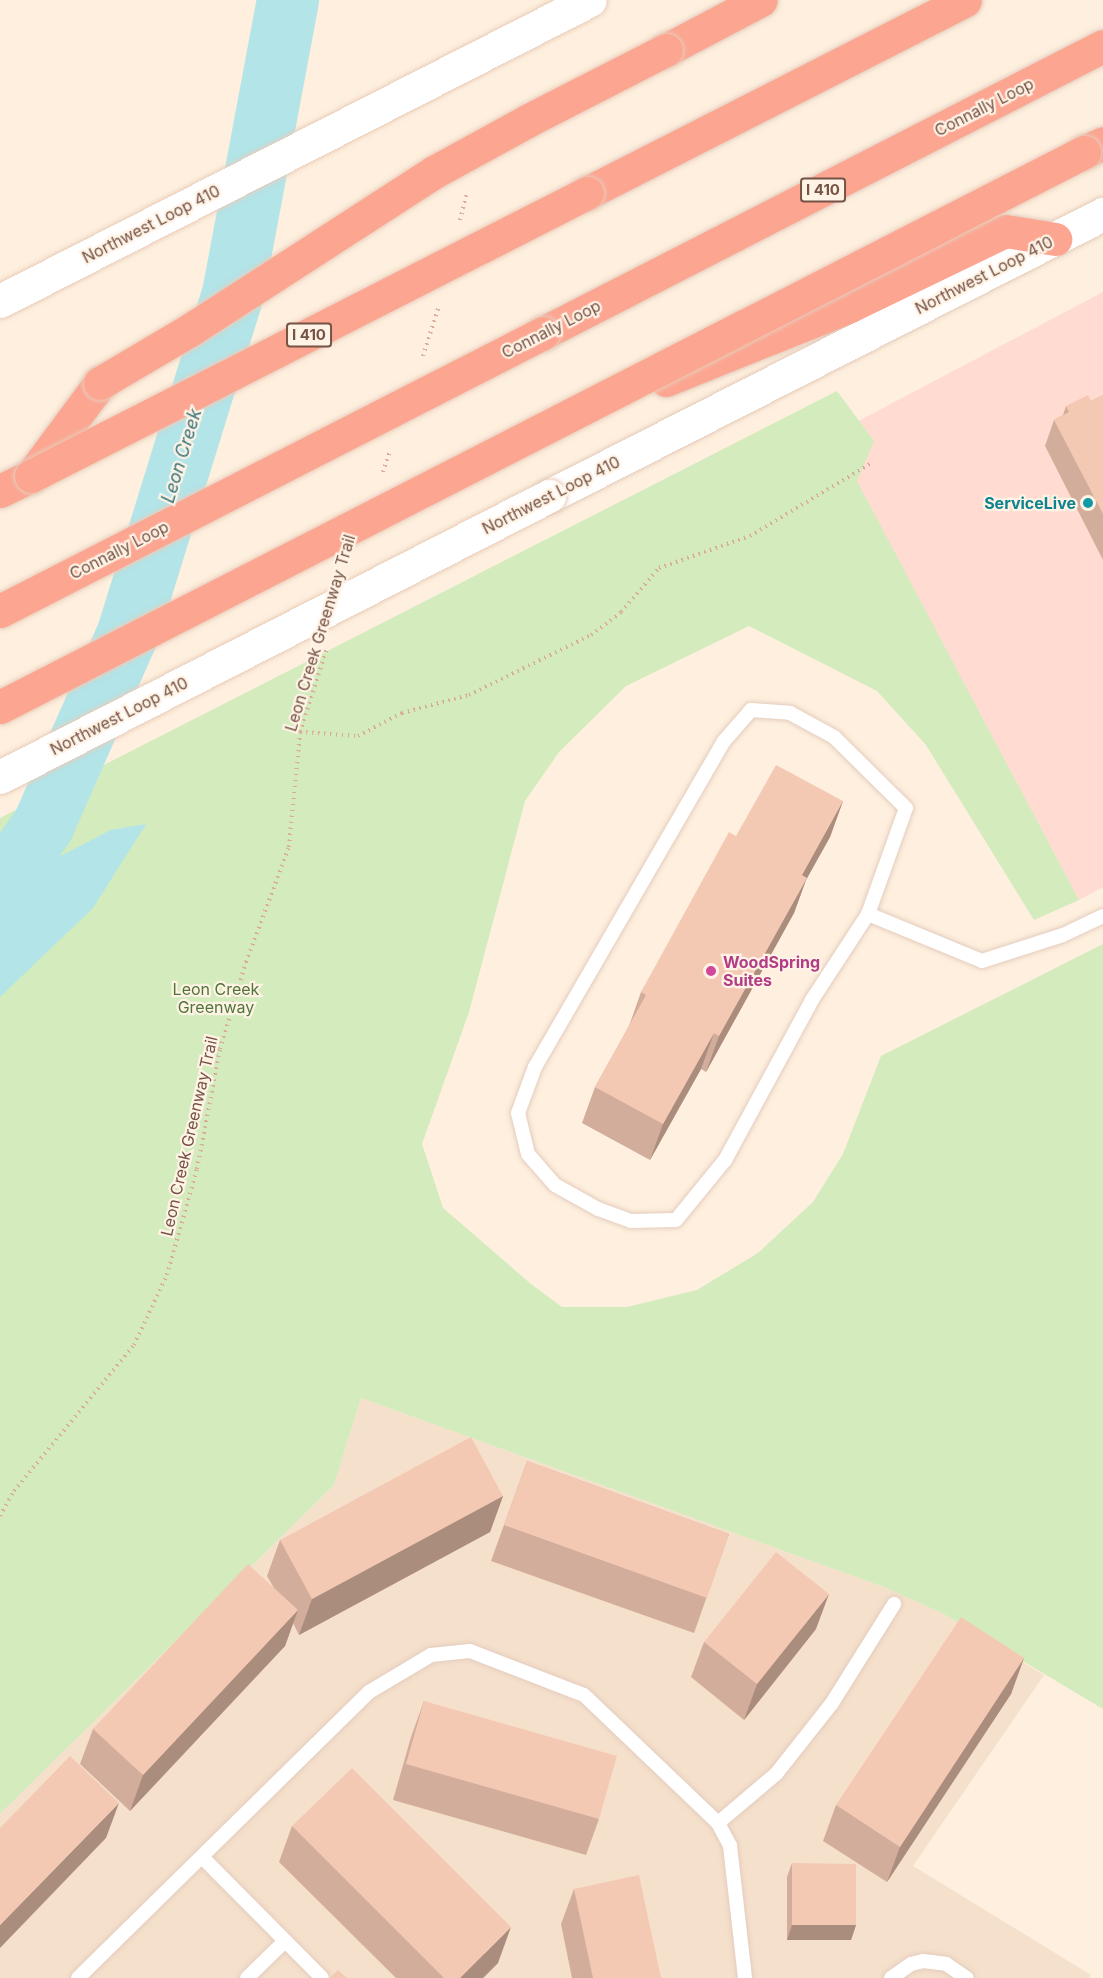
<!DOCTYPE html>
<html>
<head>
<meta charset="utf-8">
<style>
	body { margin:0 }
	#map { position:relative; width:1103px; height:1978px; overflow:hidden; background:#feefde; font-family:Inter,sans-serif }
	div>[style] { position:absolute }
	.residential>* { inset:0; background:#f5e0cc }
	.commercial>* { inset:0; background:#ffdbd1 }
	.green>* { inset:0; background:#d3ebbd }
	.water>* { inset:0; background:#b2e4e8 }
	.river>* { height:62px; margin:-31px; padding:0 31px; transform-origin:31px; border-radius:31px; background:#b2e4e8 }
	.path>* { height:4px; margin-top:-2px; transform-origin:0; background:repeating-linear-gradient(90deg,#d9ac98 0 1.5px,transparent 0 6px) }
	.roads { filter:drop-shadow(0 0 2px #e4ccbd) drop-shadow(0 0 2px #e4ccbd) }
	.service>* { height:14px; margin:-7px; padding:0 7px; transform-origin:7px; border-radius:7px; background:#fff }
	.secondary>* { height:33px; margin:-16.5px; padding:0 16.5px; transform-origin:16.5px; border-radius:16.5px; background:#fff }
	.motorway>* { height:33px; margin:-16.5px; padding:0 16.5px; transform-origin:16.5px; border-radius:16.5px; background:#fca591 }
	.bridges { filter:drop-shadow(0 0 2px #e9ccba) drop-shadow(0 0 2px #e9ccba) }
	.secondary-bridge>* { height:33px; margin:-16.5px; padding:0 16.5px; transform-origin:16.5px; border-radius:16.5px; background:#fff }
	.motorway-bridge>* { height:33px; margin:-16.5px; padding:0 16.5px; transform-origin:16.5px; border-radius:16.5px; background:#fca591 }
	.wall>* { inset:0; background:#d2ad9b }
	.shaded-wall>* { inset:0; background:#ab8d7e }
	.building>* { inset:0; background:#f4c9b4 }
	.dots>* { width:16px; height:16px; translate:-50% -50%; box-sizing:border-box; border:3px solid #fff3e6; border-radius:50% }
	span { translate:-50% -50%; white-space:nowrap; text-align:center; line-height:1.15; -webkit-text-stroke:4.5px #fff3e6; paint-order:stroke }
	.shield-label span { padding:2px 4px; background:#fff3e6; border:2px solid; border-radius:4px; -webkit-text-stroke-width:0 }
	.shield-label { font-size:15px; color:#755345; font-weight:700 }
	.street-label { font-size:16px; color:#755345 }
	.culture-label { font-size:16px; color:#0d838f; font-weight:700 }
	.right { translate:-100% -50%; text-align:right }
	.hotel-label { font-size:16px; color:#b23c85; font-weight:700 }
	.left { translate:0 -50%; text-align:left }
	.park-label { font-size:16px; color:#50753a }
	.water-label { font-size:18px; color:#39767c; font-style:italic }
</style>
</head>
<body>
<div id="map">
	<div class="residential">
		<div style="clip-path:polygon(361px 1398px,884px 1587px,942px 1613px,1044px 1675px,913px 1866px,1091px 1975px,1089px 1978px,0 1978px,0 1814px,334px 1485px)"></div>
	</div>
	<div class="commercial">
		<div style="clip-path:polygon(1103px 292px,1103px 887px,1079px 900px,832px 435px)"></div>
	</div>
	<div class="green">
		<div style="clip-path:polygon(837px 391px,874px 441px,857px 481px,1079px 900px,1034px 920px,926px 745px,877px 691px,749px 626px,626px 686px,559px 752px,525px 801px,469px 1012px,422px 1144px,443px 1208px,531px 1284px,562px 1307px,627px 1307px,697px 1290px,758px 1253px,813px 1202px,843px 1154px,881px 1056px,1103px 944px,1103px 1709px,942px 1613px,884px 1587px,361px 1398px,334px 1485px,0 1814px,0 818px)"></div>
	</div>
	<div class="water">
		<div style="clip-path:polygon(146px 824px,93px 908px,0 997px,0 887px,111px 830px)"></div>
	</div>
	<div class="river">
		<div style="left:0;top:886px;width:74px;rotate:-54.4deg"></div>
		<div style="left:43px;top:826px;width:211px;rotate:-66.2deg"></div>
		<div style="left:128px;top:633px;width:355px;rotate:-72.8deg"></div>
		<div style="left:233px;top:294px;width:299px;rotate:-79.4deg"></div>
	</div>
	<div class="path">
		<div style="left:460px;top:220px;width:29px;rotate:-76deg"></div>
		<div style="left:423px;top:356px;width:52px;rotate:-72.3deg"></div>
		<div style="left:383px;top:472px;width:22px;rotate:-72deg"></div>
		<div style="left:300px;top:732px;width:58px;rotate:3.9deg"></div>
		<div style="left:358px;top:736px;width:50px;rotate:-27.6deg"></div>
		<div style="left:402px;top:713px;width:69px;rotate:-15deg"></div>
		<div style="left:469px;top:695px;width:136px;rotate:-26.2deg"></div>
		<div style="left:591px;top:635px;width:38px;rotate:-37deg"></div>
		<div style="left:621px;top:612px;width:58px;rotate:-49.2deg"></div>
		<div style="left:659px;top:568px;width:96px;rotate:-19.4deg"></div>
		<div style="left:750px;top:536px;width:140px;rotate:-31deg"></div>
		<div style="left:0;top:1516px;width:29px;rotate:-61deg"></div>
		<div style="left:14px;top:1491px;width:189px;rotate:-50.6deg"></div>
		<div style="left:134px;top:1345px;width:77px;rotate:-64.8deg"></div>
		<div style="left:167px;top:1275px;width:110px;rotate:-74.2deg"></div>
		<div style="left:197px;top:1169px;width:122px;rotate:-79.1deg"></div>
		<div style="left:220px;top:1049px;width:91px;rotate:-73.4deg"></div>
		<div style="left:246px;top:962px;width:123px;rotate:-69.5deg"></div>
		<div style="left:289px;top:847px;width:116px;rotate:-84.5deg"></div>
		<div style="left:300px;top:732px;width:88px;rotate:-72.2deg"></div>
	</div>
	<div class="roads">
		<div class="service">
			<div style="left:751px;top:710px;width:39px;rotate:4deg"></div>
			<div style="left:790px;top:713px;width:50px;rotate:28.6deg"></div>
			<div style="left:834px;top:737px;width:101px;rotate:44.6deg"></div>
			<div style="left:906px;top:808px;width:113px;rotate:109.7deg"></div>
			<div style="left:868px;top:914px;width:103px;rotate:123.1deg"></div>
			<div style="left:812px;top:1000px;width:182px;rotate:118.5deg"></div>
			<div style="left:725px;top:1160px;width:77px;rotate:129.2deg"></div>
			<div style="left:676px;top:1220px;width:45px;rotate:178.7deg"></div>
			<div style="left:631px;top:1221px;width:35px;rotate:-160deg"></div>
			<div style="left:598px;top:1209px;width:49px;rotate:-150.8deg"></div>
			<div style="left:555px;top:1185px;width:41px;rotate:-131.1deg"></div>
			<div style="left:528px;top:1154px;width:42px;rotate:-103.7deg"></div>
			<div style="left:518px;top:1113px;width:49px;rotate:-69.7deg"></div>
			<div style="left:535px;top:1067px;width:377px;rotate:-59.9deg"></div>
			<div style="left:724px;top:741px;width:41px;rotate:-48.9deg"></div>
			<div style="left:868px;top:914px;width:123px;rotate:22.4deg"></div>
			<div style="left:982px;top:961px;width:85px;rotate:-17.8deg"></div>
			<div style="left:1063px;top:935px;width:44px;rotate:-25.4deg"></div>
			<div style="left:718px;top:1823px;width:76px;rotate:-40.2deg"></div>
			<div style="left:776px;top:1774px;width:90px;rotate:-51.7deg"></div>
			<div style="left:832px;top:1703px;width:117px;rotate:-57.9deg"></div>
			<div style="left:202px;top:1857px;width:170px;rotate:45.2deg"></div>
			<div style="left:78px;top:1978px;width:408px;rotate:-44.5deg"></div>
			<div style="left:369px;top:1692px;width:72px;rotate:-30.8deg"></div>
			<div style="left:431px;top:1655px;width:39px;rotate:-6deg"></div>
			<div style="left:470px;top:1651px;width:122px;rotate:21.1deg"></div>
			<div style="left:584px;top:1695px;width:185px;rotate:43.7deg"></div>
			<div style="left:718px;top:1823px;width:26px;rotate:62deg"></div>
			<div style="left:730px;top:1846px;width:133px;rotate:83.5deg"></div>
			<div style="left:247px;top:1978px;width:53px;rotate:-44.2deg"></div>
			<div style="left:891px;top:1978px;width:24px;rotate:-35deg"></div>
			<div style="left:911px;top:1964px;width:12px;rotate:-14deg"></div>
			<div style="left:923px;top:1961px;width:23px;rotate:7deg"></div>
			<div style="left:946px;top:1964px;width:25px;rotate:34deg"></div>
		</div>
		<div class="secondary">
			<div style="left:549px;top:496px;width:622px;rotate:-26.98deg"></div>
		</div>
		<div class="motorway">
			<div style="left:666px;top:50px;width:107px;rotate:-27.8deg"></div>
			<div style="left:1084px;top:152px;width:21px;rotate:-25deg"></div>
			<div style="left:587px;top:193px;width:424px;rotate:-27deg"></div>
			<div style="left:543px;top:333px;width:629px;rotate:-27.14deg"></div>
			<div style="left:666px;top:380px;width:198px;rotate:-21.9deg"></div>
			<div style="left:850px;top:306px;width:172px;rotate:-25.8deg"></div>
			<div style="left:1005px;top:231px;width:51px;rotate:9.1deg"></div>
			<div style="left:0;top:491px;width:34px;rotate:-26deg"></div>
			<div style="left:31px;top:476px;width:116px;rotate:-53.4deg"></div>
		</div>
	</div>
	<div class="bridges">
		<div class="secondary-bridge">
			<div style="left:0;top:301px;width:662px;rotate:-27.03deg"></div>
			<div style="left:0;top:777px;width:617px;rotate:-27.11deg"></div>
		</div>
		<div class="motorway-bridge">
			<div style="left:100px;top:383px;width:104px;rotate:-30.5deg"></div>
			<div style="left:190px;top:330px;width:291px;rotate:-32.9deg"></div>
			<div style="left:434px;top:172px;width:106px;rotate:-28.7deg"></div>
			<div style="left:527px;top:121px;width:156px;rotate:-27.1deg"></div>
			<div style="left:31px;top:476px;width:624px;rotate:-26.98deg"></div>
			<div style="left:0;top:611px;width:610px;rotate:-27.11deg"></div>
			<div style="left:0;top:707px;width:1218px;rotate:-27.11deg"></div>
		</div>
	</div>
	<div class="wall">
		<div style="clip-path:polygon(1103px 395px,1103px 560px,1045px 446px,1054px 420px,1063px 415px,1066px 406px,1091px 401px)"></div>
		<div style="clip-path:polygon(843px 801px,830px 837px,806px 880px,794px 913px,706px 1072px,701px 1069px,650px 1160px,582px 1123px,595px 1087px,629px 1026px,641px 992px,736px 836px)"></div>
		<div style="clip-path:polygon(527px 1461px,729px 1534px,694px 1633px,491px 1561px)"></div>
		<div style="clip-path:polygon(503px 1496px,490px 1532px,299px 1635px,293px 1623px,285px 1646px,130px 1811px,80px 1764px,93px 1729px,274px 1588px,267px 1576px,280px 1540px)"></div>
		<div style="clip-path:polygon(816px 1629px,744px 1720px,691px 1677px,704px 1642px)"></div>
		<div style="clip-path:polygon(1024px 1658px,1011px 1694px,887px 1882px,823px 1841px,836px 1805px)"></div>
		<div style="clip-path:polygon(424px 1701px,599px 1819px,586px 1855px,393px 1800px,411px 1737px)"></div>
		<div style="clip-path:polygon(292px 1826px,498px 1963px,483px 1978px,396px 1978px,279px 1862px)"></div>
		<div style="clip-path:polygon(792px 1863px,856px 1925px,851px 1940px,787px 1940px,787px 1877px)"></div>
		<div style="clip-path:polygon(574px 1889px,661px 1978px,572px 1978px,561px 1924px)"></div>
	</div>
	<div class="shaded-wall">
		<div style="clip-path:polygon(843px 801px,830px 837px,806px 880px,794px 913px,706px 1072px,719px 1036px,802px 875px)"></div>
		<div style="clip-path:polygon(714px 1033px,701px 1069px,650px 1160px,663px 1124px)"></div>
		<div style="clip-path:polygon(503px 1496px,490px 1532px,299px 1635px,312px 1599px)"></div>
		<div style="clip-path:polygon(829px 1594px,816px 1629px,744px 1720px,757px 1684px)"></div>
		<div style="clip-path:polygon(298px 1610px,285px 1646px,130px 1811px,143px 1775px)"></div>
		<div style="clip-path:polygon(1024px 1658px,1011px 1694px,887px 1882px,900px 1847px)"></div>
		<div style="clip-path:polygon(119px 1803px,106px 1838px,0 1948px,0 1925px)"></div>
		<div style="clip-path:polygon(792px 1925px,856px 1925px,851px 1940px,787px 1940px)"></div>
		<div style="clip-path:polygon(511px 1927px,498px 1963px,483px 1978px,460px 1978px)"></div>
	</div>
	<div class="building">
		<div style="clip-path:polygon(1088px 395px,1091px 401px,1103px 395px,1103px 514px,1054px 420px,1069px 412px,1066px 406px)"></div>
		<div style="clip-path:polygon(776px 765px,843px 801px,802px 875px,807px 878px,719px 1036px,714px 1033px,663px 1124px,595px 1087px,646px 995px,641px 992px,729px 832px,736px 836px)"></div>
		<div style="clip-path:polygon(471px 1437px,503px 1496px,312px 1599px,280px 1540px)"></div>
		<div style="clip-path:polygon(527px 1461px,729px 1534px,707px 1598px,504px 1525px)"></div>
		<div style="clip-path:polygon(776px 1552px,829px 1594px,757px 1684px,704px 1642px)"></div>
		<div style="clip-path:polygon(248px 1564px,298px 1610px,143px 1775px,93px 1729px)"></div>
		<div style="clip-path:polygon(961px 1617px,1024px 1658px,900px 1847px,836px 1805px)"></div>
		<div style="clip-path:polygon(424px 1701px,617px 1756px,599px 1819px,406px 1764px)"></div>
		<div style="clip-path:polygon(70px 1756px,119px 1803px,0 1925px,0 1828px)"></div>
		<div style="clip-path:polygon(352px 1768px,511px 1927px,460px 1978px,444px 1978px,292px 1826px)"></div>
		<div style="clip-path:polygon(792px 1863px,856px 1864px,856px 1925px,792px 1925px)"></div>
		<div style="clip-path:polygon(639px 1875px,661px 1978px,593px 1978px,574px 1889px)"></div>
		<div style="clip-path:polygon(338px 1970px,347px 1978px,330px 1978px)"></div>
	</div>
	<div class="dots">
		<div style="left:1088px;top:503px;background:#0f9aa8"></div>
		<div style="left:711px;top:971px;background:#d1479c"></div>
	</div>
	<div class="shield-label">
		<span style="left:823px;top:190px">I 410</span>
		<span style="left:309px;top:335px">I 410</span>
	</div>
	<div class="street-label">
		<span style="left:984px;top:107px;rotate:-27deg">Connally Loop</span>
		<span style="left:151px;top:224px;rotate:-27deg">Northwest Loop 410</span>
		<span style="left:984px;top:275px;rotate:-27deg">Northwest Loop 410</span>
		<span style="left:551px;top:329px;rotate:-27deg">Connally Loop</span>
		<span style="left:551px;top:495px;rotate:-27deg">Northwest Loop 410</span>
		<span style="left:119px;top:550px;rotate:-27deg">Connally Loop</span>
		<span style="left:320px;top:633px;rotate:-73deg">Leon Creek Greenway Trail</span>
		<span style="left:119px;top:716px;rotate:-27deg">Northwest Loop 410</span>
		<span style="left:189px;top:1136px;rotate:-77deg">Leon Creek Greenway Trail</span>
	</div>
	<div class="culture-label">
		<span class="right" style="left:1076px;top:503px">ServiceLive</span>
	</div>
	<div class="hotel-label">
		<span class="left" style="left:723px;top:971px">WoodSpring<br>Suites</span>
	</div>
	<div class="park-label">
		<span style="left:216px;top:998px">Leon Creek<br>Greenway</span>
	</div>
	<div class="water-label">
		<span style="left:182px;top:456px;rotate:-73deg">Leon Creek</span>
	</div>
</div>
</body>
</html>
